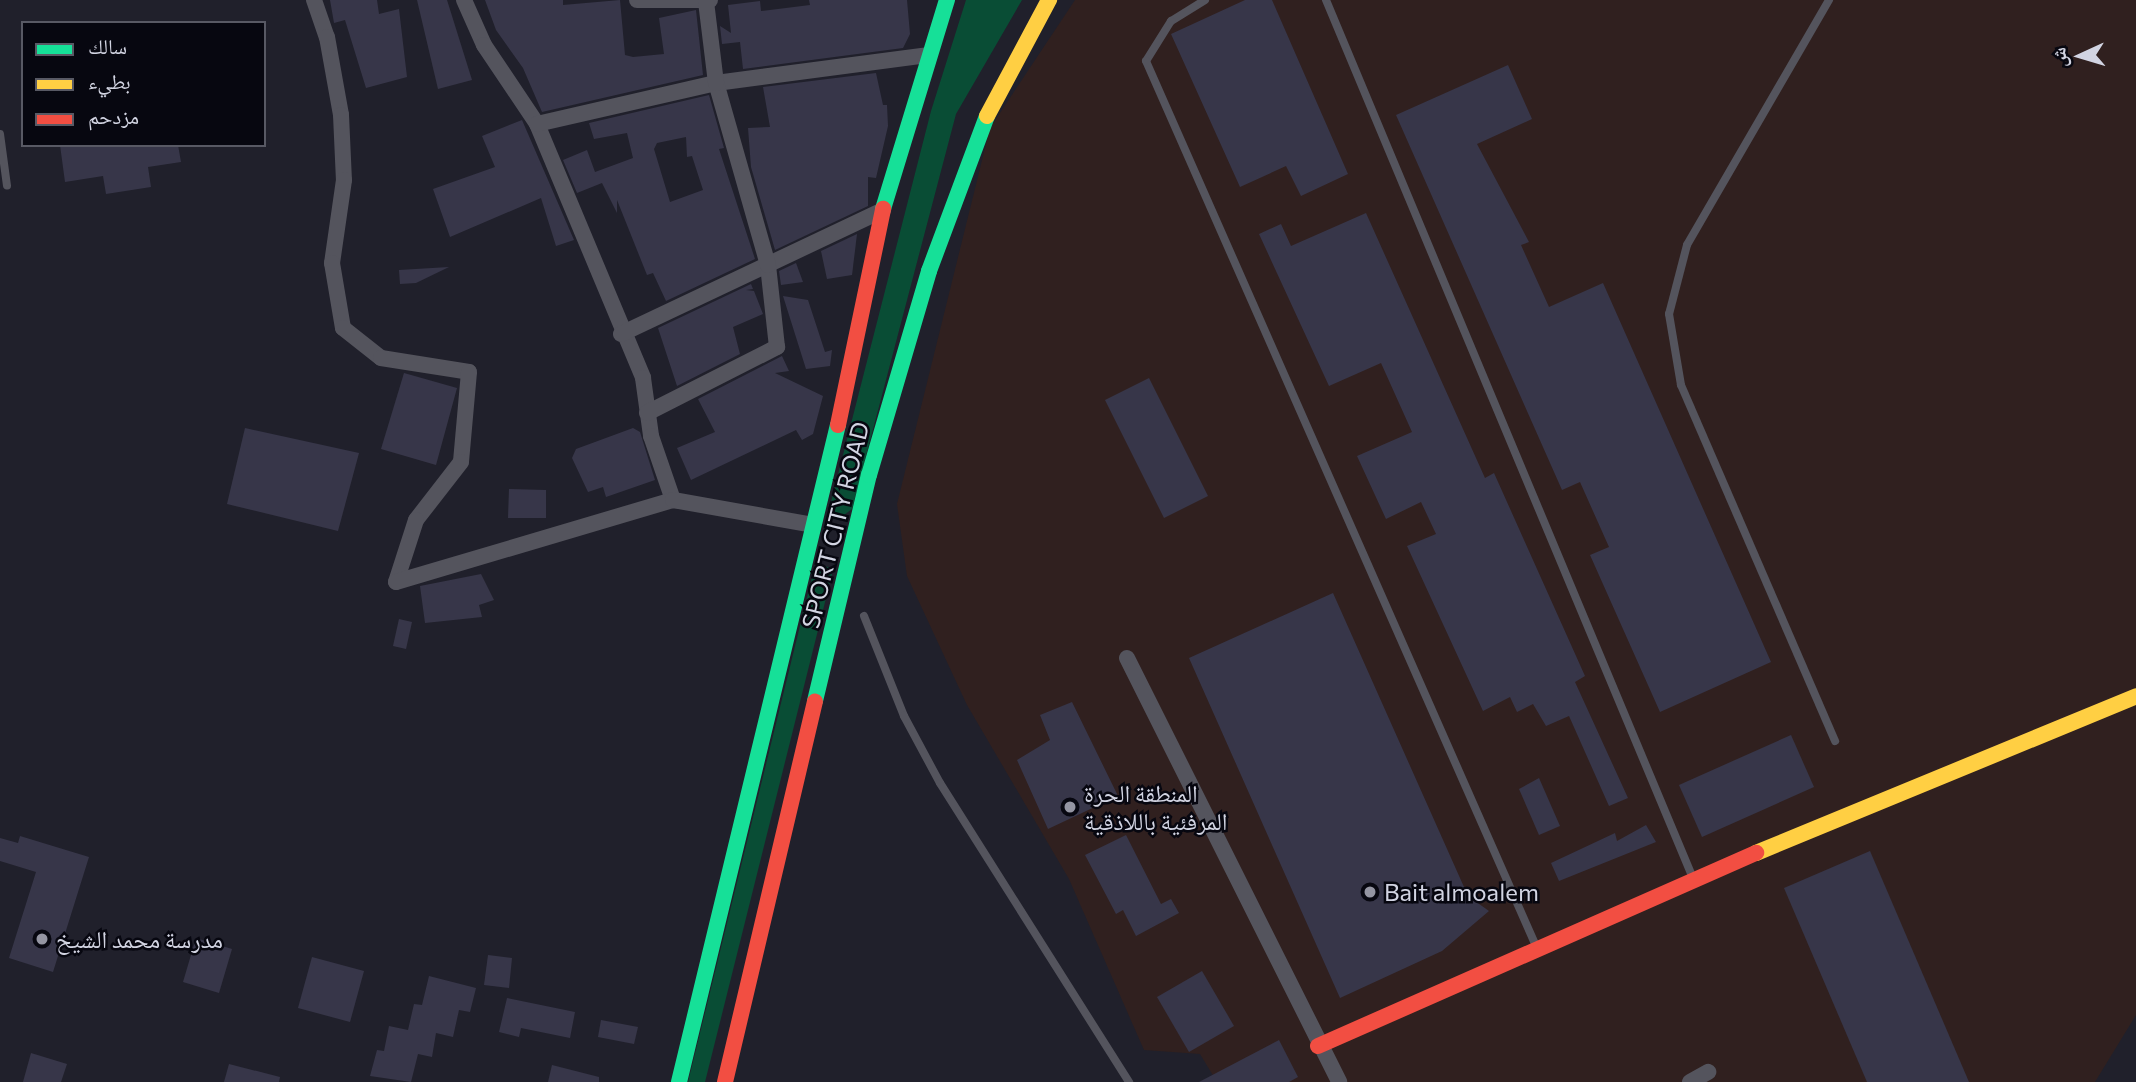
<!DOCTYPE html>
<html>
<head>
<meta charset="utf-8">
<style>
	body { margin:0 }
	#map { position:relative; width:2136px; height:1082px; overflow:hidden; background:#20202b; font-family:Commissioner,"Noto Naskh Arabic",sans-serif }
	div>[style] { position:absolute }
	.industrial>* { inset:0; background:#30201f }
	.green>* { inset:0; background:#094d35 }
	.building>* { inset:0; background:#373649 }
	.lane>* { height:8px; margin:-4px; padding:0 4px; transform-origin:4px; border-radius:4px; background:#54545d }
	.street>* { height:16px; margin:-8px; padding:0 8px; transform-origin:8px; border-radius:8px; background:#54545d }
	.fast>* { height:16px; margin:-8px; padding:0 8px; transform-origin:8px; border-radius:8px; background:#16e098 }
	.slow>* { height:16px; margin:-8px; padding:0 8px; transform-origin:8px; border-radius:8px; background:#ffcf43 }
	.jam>* { height:16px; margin:-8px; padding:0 8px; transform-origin:8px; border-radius:8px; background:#f24e42 }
	.dots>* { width:19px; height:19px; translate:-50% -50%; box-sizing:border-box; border:4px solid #070710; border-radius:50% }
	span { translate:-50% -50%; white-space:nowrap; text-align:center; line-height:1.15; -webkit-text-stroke:5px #070710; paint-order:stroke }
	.street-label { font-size:24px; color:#d2d4e2 }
	.poi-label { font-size:24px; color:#d2d4e2 }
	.left { translate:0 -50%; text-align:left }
	.legend { position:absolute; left:21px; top:21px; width:245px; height:126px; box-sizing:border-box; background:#070710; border:2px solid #585964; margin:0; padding:9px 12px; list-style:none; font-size:21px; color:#d2d4e2 }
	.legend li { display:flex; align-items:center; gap:14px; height:35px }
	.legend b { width:35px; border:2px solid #585964 }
	.north { position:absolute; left:2045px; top:21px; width:70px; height:70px; -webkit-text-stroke:5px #070710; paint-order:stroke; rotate:266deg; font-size:19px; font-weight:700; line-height:28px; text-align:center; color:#d2d4e2 }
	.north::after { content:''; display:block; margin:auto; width:24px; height:32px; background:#d2d4e2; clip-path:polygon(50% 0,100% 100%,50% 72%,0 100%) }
</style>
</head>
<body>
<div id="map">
	<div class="industrial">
		<div style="clip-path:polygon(1075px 0,2136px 0,2136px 1015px,2095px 1082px,1217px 1082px,1200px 1054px,1144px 1050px,1069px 879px,967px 705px,907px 576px,897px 504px,990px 128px)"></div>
	</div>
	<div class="green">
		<div style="clip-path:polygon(966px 0,1022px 0,956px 114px,852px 509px,840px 518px,834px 516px,831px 502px,931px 111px)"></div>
		<div style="clip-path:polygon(821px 565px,831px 568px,832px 574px,705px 1082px,688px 1082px,814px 569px)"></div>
	</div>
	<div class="building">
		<div style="clip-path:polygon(330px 0,377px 0,379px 14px,399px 9px,407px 77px,366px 88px,345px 20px,334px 23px)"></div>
		<div style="clip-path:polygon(417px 0,447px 0,472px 80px,438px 89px)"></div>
		<div style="clip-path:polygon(485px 0,563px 0,563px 5px,620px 0,625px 55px,633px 57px,664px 54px,659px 18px,696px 10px,703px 75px,542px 112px,523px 68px,496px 30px)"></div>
		<div style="clip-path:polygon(809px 0,907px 0,910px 34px,903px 48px,743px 69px,740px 42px,722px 44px,720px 26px,731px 33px,728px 5px,760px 1px,761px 11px,810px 5px)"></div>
		<div style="clip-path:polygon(1245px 0,1272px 0,1348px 174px,1301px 196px,1286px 166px,1240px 187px,1171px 34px)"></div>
		<div style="clip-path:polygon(1508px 65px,1532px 119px,1477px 144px,1529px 242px,1521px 245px,1549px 307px,1603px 283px,1771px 662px,1660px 712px,1590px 555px,1609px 547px,1580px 482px,1562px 490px,1396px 115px)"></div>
		<div style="clip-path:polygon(876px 73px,883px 105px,887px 105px,888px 126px,876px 178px,868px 177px,868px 206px,775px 250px,751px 167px,748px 128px,770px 127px,763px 87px)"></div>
		<div style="clip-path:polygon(evenodd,709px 95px,724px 148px,719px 149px,755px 259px,666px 301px,653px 273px,647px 275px,617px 200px,617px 213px,602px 183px,577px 193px,563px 160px,587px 150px,595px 172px,633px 158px,627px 133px,594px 139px,589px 123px,709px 95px,686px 137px,687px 157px,692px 156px,703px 190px,670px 202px,654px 149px,657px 143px,686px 137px)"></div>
		<div style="clip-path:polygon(522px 120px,574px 240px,556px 246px,541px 198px,450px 237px,433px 189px,495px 167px,482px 136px)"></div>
		<div style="clip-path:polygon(60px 145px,178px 145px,181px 162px,148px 167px,151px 187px,106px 194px,103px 176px,65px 182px)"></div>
		<div style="clip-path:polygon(1366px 213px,1485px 478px,1494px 473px,1585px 676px,1575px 682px,1628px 798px,1609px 806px,1569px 716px,1546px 726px,1533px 704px,1517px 712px,1510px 697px,1483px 711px,1407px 546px,1436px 534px,1421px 502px,1386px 519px,1357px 456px,1412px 432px,1381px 363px,1329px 386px,1259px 234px,1281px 224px,1291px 246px)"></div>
		<div style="clip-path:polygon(857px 234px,852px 275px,827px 279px,821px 251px)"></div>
		<div style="clip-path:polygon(796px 263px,803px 282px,781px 285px,779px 271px)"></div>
		<div style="clip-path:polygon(449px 267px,416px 283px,400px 284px,399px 270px)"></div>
		<div style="clip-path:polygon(751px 284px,753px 289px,746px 290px,754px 291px,763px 314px,733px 327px,740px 354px,677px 386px,658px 328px)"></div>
		<div style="clip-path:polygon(783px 296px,808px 300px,825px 352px,832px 350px,830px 366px,806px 369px)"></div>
		<div style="clip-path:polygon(782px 356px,789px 371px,775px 373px,823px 396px,813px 434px,802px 440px,796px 430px,691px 480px,677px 448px,715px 432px,698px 399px)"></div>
		<div style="clip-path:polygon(404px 373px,457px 388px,436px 465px,381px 449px)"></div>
		<div style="clip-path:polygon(1149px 378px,1208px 496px,1164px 518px,1105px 400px)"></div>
		<div style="clip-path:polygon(245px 428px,359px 453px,338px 531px,227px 504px)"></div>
		<div style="clip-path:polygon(633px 428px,640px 432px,655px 480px,606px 497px,603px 487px,588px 492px,572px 458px,576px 449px)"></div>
		<div style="clip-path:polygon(509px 489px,546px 490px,546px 518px,508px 518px)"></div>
		<div style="clip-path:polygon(481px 574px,494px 600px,479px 605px,482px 617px,425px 623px,420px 586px)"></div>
		<div style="clip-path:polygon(1333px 593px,1468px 896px,1489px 911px,1442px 951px,1340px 998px,1189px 658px)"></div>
		<div style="clip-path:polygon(399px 619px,412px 622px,406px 649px,393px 646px)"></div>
		<div style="clip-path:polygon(1072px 702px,1118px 796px,1048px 829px,1017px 760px,1050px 740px,1040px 715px)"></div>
		<div style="clip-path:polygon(1791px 735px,1814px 787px,1702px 837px,1679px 785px)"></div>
		<div style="clip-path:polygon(1539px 778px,1560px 826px,1539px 835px,1519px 789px)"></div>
		<div style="clip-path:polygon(1646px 825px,1656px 842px,1559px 881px,1551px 863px,1615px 833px,1617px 841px)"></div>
		<div style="clip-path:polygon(1126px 835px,1161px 904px,1171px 899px,1179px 913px,1136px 936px,1123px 910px,1116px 914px,1085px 855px)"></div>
		<div style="clip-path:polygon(20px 836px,89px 857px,53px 972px,9px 958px,36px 872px,0 861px,0 838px,18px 843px)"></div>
		<div style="clip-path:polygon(1870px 851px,1969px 1082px,1867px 1082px,1784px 888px)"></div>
		<div style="clip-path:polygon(196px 938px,232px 949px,219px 993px,183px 982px)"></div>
		<div style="clip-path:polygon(488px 955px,512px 958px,509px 988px,484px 985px)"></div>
		<div style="clip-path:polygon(312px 957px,364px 971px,350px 1022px,298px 1008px)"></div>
		<div style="clip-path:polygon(1202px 971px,1234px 1026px,1189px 1052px,1157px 997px)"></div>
		<div style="clip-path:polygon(429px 976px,476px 988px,470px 1012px,459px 1010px,453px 1037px,436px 1033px,432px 1057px,418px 1054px,411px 1082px,370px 1076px,377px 1050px,384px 1051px,389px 1026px,408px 1030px,414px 1004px,422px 1005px)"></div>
		<div style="clip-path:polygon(507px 998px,575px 1012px,570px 1038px,521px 1028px,519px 1037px,499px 1032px)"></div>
		<div style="clip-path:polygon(601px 1020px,638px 1027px,634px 1044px,598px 1037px)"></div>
		<div style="clip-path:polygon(1279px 1040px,1298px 1077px,1289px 1082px,1199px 1082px)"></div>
		<div style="clip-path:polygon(31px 1053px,67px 1064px,61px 1082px,23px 1082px)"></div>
		<div style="clip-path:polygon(229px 1064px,280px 1077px,279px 1082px,224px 1082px)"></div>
		<div style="clip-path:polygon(552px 1065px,599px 1077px,599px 1082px,548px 1082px)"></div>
	</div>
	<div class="lane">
		<div style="left:1205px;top:0;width:40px;rotate:148deg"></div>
		<div style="left:1171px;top:21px;width:47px;rotate:122deg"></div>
		<div style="left:1146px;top:61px;width:967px;rotate:66.22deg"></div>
		<div style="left:1326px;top:0;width:949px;rotate:67.32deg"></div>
		<div style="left:1829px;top:0;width:283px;rotate:120.1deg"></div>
		<div style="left:1687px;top:245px;width:71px;rotate:104.6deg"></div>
		<div style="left:1669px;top:314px;width:72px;rotate:80.4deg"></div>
		<div style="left:1681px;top:385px;width:388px;rotate:66.6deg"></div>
		<div style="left:0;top:134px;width:52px;rotate:82.3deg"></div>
		<div style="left:864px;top:616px;width:108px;rotate:68.2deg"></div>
		<div style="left:904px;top:716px;width:76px;rotate:61.8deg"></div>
		<div style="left:940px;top:783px;width:354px;rotate:57.7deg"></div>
	</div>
	<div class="street">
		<div style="left:314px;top:0;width:39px;rotate:71deg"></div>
		<div style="left:327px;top:37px;width:79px;rotate:79.8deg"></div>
		<div style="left:341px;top:115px;width:65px;rotate:87.4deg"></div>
		<div style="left:344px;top:180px;width:84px;rotate:98.2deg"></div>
		<div style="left:332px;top:263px;width:66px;rotate:80.4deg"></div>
		<div style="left:343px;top:328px;width:48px;rotate:38.3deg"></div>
		<div style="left:381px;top:358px;width:89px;rotate:9deg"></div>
		<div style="left:469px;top:372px;width:90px;rotate:95.1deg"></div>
		<div style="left:461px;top:462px;width:73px;rotate:127.8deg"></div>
		<div style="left:416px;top:520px;width:65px;rotate:107.9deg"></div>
		<div style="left:464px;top:0;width:49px;rotate:66deg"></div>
		<div style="left:484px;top:45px;width:95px;rotate:56.1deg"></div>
		<div style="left:537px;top:124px;width:275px;rotate:67.3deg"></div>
		<div style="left:643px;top:378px;width:59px;rotate:82.1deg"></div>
		<div style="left:651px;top:436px;width:68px;rotate:71deg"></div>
		<div style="left:637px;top:0;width:73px"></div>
		<div style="left:537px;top:124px;width:184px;rotate:-12.9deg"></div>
		<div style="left:716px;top:83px;width:215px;rotate:-7.5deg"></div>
		<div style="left:621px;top:334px;width:290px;rotate:-25.3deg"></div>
		<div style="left:647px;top:413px;width:146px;rotate:-26.9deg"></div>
		<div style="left:777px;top:347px;width:82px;rotate:-96.3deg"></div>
		<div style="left:768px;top:265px;width:189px;rotate:-105.9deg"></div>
		<div style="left:716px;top:83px;width:83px;rotate:-97deg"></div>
		<div style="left:396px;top:582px;width:289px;rotate:-16.5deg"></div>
		<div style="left:673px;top:500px;width:142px;rotate:10.1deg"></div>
		<div style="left:1127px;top:658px;width:474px;rotate:63.4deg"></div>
		<div style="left:1690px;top:1082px;width:21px;rotate:-29deg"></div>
	</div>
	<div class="fast">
		<div style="left:883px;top:209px;width:219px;rotate:-73deg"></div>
		<div style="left:815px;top:701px;width:232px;rotate:-76.6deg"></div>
		<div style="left:869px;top:475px;width:213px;rotate:-73.6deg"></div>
		<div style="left:929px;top:271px;width:165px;rotate:-69.5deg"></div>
		<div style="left:679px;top:1082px;width:676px;rotate:-76.4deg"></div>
	</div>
	<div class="slow">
		<div style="left:987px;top:116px;width:132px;rotate:-61.9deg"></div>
		<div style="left:1756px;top:853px;width:411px;rotate:-22.4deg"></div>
	</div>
	<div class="jam">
		<div style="left:838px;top:425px;width:221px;rotate:-78.2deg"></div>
		<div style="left:1318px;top:1046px;width:479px;rotate:-23.8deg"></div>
		<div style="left:725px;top:1082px;width:391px;rotate:-76.7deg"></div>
	</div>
	<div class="dots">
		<div style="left:1070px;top:807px;background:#9495a2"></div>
		<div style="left:1370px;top:892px;background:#9495a2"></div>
		<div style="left:42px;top:939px;background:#9495a2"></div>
	</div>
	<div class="street-label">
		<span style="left:835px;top:525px;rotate:-76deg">SPORT CITY ROAD</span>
	</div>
	<div class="poi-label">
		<span class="left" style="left:1084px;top:807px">المنطقة الحرة<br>المرفئية باللاذقية</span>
		<span class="left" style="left:1384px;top:892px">Bait almoalem</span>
		<span class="left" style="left:56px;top:939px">مدرسة محمد الشيخ</span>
	</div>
	<ul class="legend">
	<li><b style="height:9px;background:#16e098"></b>سالك</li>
	<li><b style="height:9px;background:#ffcf43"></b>بطيء</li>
	<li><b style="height:9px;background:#f24e42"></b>مزدحم</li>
	</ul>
	<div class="north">ش</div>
</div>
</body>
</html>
